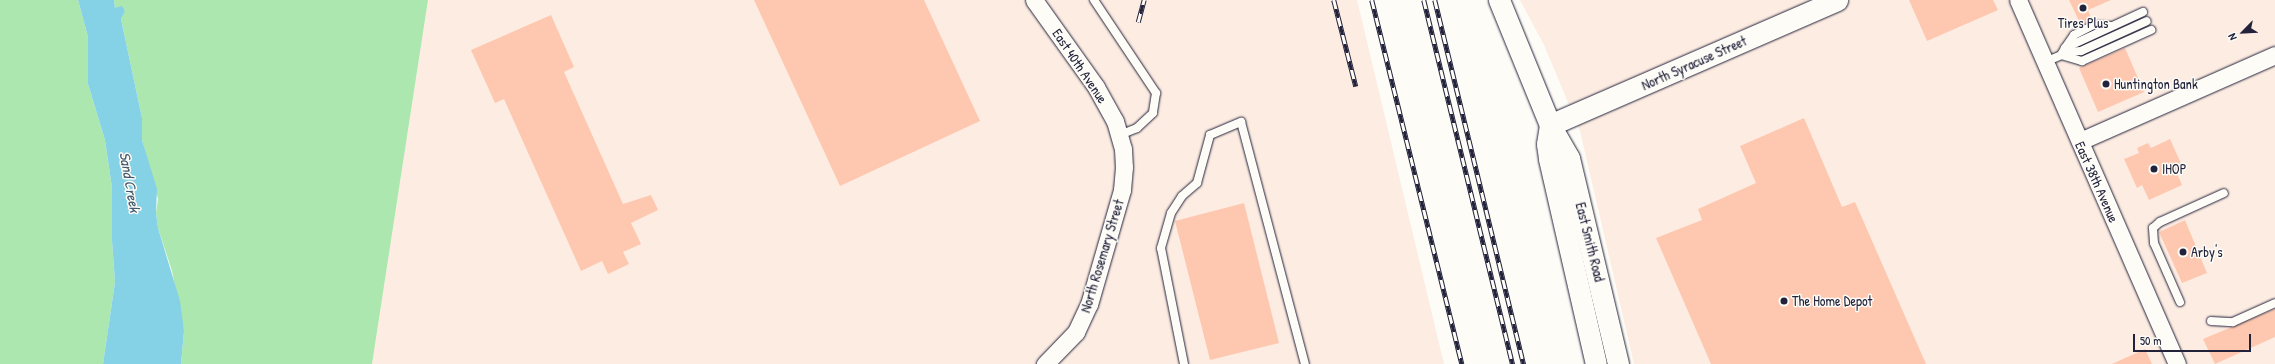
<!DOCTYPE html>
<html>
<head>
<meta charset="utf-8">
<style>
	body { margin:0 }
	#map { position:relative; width:2275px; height:364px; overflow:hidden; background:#fdfcf7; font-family:"Patrick Hand",sans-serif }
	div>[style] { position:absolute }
	.built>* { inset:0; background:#fdece2 }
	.green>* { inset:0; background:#abe7ae }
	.water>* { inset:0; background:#85d1e5 }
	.building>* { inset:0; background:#fec8b0 }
	.roads { filter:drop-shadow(0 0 1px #22223b) drop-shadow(0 0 1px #22223b) }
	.service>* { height:8px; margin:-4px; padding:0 4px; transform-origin:4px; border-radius:4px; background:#fdfcf7 }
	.minor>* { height:17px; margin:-8.5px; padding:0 8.5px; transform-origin:8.5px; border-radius:8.5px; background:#fdfcf7 }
	.tertiary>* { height:21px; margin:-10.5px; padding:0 10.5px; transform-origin:10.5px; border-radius:10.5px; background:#fdfcf7 }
	.rail>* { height:4.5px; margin-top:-2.25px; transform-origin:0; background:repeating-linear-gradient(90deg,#fdfcf7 0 9px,#22223b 0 18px); box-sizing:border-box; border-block:1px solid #22223b }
	.dots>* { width:11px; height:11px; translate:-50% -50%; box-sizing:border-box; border:2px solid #fdfcf7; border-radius:50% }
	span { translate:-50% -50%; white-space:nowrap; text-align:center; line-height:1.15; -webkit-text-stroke:3px #fdfcf7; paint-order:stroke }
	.poi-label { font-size:14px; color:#22223b }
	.left { translate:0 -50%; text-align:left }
	.street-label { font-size:14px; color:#22223b }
	.water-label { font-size:15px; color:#40576e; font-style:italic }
	.north { position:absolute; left:2223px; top:12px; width:40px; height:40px; -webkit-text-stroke:3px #fdfcf7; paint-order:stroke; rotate:246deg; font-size:11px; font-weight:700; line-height:16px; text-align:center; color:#22223b }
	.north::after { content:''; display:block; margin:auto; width:14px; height:18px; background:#22223b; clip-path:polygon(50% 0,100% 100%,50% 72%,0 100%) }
	.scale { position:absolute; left:2133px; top:334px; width:118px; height:18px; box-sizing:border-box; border:2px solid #22223b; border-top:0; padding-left:5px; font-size:12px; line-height:14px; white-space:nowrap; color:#22223b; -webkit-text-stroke:3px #fdfcf7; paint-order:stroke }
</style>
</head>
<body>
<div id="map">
	<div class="built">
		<div style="clip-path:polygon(428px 0,1357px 0,1444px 364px,372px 364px)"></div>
		<div style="clip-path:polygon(1520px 0,2275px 0,2275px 364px,1634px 364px,1580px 131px,1544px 45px)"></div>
	</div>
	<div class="green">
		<div style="clip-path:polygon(0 0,78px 0,88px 37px,88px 84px,105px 140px,112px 188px,112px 241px,115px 282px,103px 364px,0 364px)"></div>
		<div style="clip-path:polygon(114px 0,428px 0,372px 364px,181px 364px,184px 331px,172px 271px,158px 228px,156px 213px,158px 199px,142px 140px,142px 118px,121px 19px,125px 10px,115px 8px)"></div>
	</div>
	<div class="water">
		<div style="clip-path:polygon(78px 0,114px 0,115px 8px,122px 6px,125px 11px,121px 19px,142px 118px,142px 140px,157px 189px,156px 213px,158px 228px,180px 301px,184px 331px,181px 364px,103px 364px,115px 282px,112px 241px,112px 188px,105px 140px,88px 84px,88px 37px)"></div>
	</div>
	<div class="building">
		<div style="clip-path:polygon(754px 0,924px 0,980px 121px,840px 186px)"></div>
		<div style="clip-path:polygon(1909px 0,1993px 0,1998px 10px,1927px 41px)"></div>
		<div style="clip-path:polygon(2069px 0,2111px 0,2088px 10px,2092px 20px,2081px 25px)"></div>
		<div style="clip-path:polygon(551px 15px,574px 67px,564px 72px,623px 204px,651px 195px,658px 210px,631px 223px,641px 244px,623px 252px,629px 264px,608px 274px,602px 261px,581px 271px,504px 99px,495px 103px,471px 50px)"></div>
		<div style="clip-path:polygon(2125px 48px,2144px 92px,2098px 112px,2079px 68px)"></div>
		<div style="clip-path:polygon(1804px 118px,1842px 207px,1855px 202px,1926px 364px,1711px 364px,1656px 238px,1702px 220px,1698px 209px,1756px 183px,1740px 146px)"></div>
		<div style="clip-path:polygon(2170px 139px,2183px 168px,2176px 171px,2182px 185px,2149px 200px,2142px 185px,2137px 188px,2124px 159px,2139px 153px,2137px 148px,2148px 143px,2151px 148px)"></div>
		<div style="clip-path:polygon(1244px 203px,1279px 343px,1210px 360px,1175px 221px)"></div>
		<div style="clip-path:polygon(2185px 220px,2207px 273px,2182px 283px,2159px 232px)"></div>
		<div style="clip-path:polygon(2275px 309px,2275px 337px,2215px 364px,2203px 339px)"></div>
		<div style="clip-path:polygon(2145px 349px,2152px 364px,2112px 364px)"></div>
	</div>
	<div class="roads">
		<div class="service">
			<div style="left:1094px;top:0;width:112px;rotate:56.3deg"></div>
			<div style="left:1156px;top:93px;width:20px;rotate:99deg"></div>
			<div style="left:1153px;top:113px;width:22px;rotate:137deg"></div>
			<div style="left:1137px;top:128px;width:18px;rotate:158deg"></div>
			<div style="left:2143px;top:12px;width:86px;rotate:155.2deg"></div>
			<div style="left:2065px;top:48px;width:8px;rotate:120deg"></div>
			<div style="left:2061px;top:55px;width:22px;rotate:16deg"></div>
			<div style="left:2082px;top:61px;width:76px;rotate:-24.2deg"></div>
			<div style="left:2065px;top:48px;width:16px;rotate:-55deg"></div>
			<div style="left:2074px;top:35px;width:22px;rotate:-27deg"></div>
			<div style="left:2094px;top:25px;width:17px;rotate:3deg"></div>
			<div style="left:2045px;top:62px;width:25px;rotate:-23deg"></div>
			<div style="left:2068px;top:52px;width:13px;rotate:-4deg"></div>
			<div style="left:2081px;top:51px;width:72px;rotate:-24.4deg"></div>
			<div style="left:2180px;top:302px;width:64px;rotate:-113.8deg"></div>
			<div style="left:2154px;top:243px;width:15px;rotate:-94deg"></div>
			<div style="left:2153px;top:228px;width:9px;rotate:-41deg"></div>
			<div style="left:2160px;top:222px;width:70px;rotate:-24.4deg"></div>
			<div style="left:2211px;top:321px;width:22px;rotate:3deg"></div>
			<div style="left:2233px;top:322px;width:46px;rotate:-24.3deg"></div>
			<div style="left:1184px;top:364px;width:118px;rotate:-101.2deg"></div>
			<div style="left:1161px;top:248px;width:36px;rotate:-74deg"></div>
			<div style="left:1171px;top:213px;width:20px;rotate:-57deg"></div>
			<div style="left:1182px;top:196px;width:20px;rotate:-41deg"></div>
			<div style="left:1197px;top:183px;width:50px;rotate:-74.8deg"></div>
			<div style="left:1210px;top:135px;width:34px;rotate:-23deg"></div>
			<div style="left:1241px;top:122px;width:250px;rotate:75.2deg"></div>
		</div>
		<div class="minor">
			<div style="left:1034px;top:0;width:107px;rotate:54.5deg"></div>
			<div style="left:1096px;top:87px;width:39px;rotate:61deg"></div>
			<div style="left:1115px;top:121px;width:29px;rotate:74deg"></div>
			<div style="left:1123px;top:149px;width:18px;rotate:87deg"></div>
			<div style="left:1124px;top:167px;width:23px;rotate:95deg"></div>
			<div style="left:1122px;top:190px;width:119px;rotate:106.1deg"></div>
			<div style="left:1089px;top:304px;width:31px;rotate:115deg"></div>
			<div style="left:1076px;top:332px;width:45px;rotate:134.1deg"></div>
			<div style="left:2018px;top:0;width:397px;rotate:66.4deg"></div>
			<div style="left:2080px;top:141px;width:213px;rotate:-23.8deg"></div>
		</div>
		<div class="tertiary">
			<div style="left:1499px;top:0;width:135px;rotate:67.8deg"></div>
			<div style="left:1550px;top:125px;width:38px;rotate:60deg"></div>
			<div style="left:1569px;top:158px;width:212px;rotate:76.6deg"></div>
			<div style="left:1550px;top:125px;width:313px;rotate:-23.5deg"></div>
			<div style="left:1550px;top:125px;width:19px;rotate:99deg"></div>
			<div style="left:1547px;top:144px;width:15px;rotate:82deg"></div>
			<div style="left:1549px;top:159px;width:210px;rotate:77.1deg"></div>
		</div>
	</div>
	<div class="rail">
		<div style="left:1334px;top:0;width:89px;rotate:75.7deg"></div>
		<div style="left:1372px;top:0;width:375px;rotate:76.1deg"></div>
		<div style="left:1424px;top:0;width:375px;rotate:76.3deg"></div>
		<div style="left:1435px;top:0;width:375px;rotate:76.3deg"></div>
		<div style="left:1138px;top:22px;width:23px;rotate:-75deg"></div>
	</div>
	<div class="dots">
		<div style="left:2083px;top:8px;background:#22223b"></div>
		<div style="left:2106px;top:84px;background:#22223b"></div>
		<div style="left:2154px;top:169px;background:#22223b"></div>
		<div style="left:2183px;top:252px;background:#22223b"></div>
		<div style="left:1784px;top:301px;background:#22223b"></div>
	</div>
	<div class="poi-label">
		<span style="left:2083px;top:23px">Tires Plus</span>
		<span class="left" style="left:2114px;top:84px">Huntington Bank</span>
		<span class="left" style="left:2162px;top:169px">IHOP</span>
		<span class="left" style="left:2191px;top:252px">Arby's</span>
		<span class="left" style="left:1792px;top:301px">The Home Depot</span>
	</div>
	<div class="street-label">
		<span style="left:1694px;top:63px;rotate:-24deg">North Syracuse Street</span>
		<span style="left:1080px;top:66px;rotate:56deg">East 40th Avenue</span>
		<span style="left:2097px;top:182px;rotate:66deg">East 38th Avenue</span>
		<span style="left:1590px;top:242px;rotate:76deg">East Smith Road</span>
		<span style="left:1102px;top:256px;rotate:-73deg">North Rosemary Street</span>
	</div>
	<div class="water-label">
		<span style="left:130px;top:182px;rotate:80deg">Sand Creek</span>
	</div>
	<div class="north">N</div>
	<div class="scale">50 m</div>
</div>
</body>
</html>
